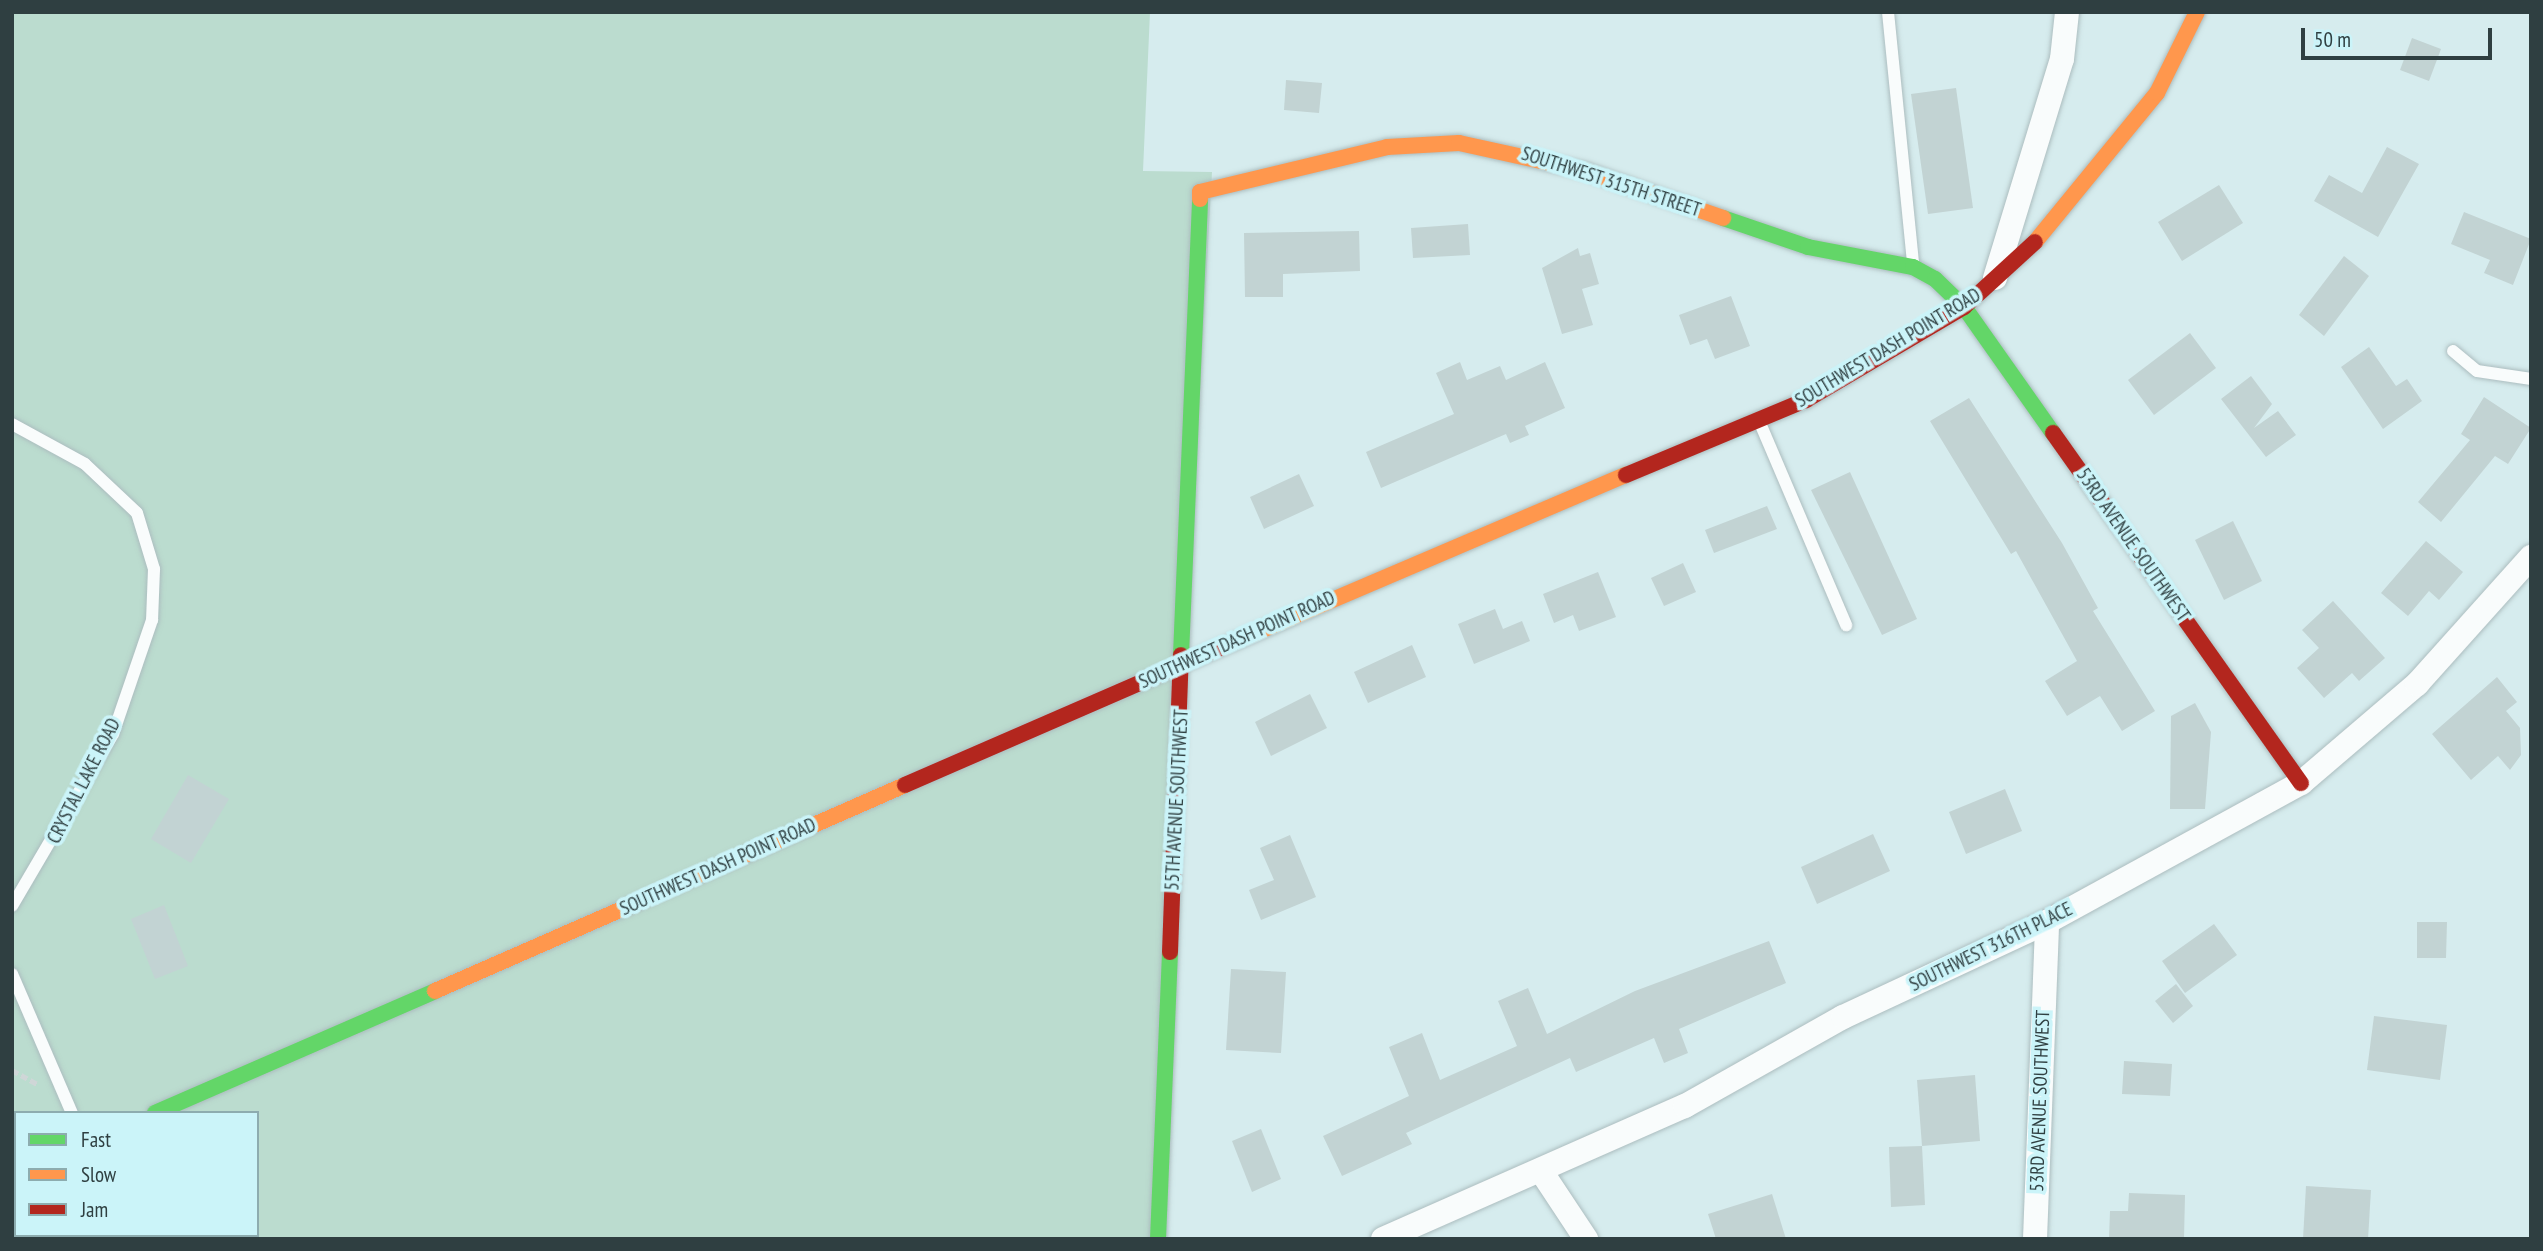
<!DOCTYPE html>
<html>
<head>
<meta charset="utf-8">
<style>
	body { margin:0 }
	#map { position:relative; width:2543px; height:1251px; overflow:hidden; background:#d6ecee; font-family:"PT Sans Narrow",sans-serif }
	div>[style] { position:absolute }
	.green>* { inset:0; background:#bbdccf }
	.building>* { inset:0; background:#c2d3d3 }
	.path>* { height:4.5px; margin-top:-2.25px; transform-origin:0; background:repeating-linear-gradient(90deg,#cfd6d7 0 7px,transparent 0 10.5px) }
	.roads { filter:drop-shadow(0 0 2px #acbdbf) drop-shadow(0 0 2px #acbdbf) }
	.lane>* { height:12px; margin:-6px; padding:0 6px; transform-origin:6px; border-radius:6px; background:#f9fcfc }
	.street>* { height:24px; margin:-12px; padding:0 12px; transform-origin:12px; border-radius:12px; background:#f9fcfc }
	.fast>* { height:16px; margin:-8px; padding:0 8px; transform-origin:8px; border-radius:8px; background:#63d668 }
	.slow>* { height:16px; margin:-8px; padding:0 8px; transform-origin:8px; border-radius:8px; background:#ff974d }
	.jam>* { height:16px; margin:-8px; padding:0 8px; transform-origin:8px; border-radius:8px; background:#b3261e }
	span { translate:-50% -50%; white-space:nowrap; text-align:center; line-height:1.15; -webkit-text-stroke:7px #cbf4f9; paint-order:stroke }
	.street-label { font-size:19px; color:#2f3f41 }
	.frame { position:absolute; inset:0; border:14px solid #2f3f41; pointer-events:none }
	.legend { position:absolute; left:14px; top:1111px; width:245px; height:126px; box-sizing:border-box; background:#cbf4f9; border:2px solid #8dacaf; margin:0; padding:9px 12px; list-style:none; font-size:21px; color:#2f3f41 }
	.legend li { display:flex; align-items:center; gap:14px; height:35px }
	.legend b { width:35px; border:2px solid #8dacaf }
	.scale { position:absolute; left:2301px; top:28px; width:191px; height:32px; box-sizing:border-box; border:4px solid #2f3f41; border-top:0; padding-left:9px; font-size:21px; line-height:24px; white-space:nowrap; color:#2f3f41; -webkit-text-stroke:5px #cbf4f9; paint-order:stroke }
</style>
</head>
<body>
<div id="map">
	<div class="green">
		<div style="clip-path:polygon(evenodd,12px 12px,1150px 12px,1143px 171px,1212px 172px,1154px 1239px,12px 1239px,12px 12px,16px 1113px,257px 1113px,257px 1235px,16px 1235px,16px 1113px)"></div>
	</div>
	<div class="building">
		<div style="clip-path:polygon(2412px 38px,2441px 49px,2429px 81px,2400px 70px)"></div>
		<div style="clip-path:polygon(1286px 80px,1322px 83px,1319px 113px,1284px 110px)"></div>
		<div style="clip-path:polygon(1956px 88px,1973px 208px,1928px 214px,1911px 94px)"></div>
		<div style="clip-path:polygon(2387px 147px,2419px 164px,2378px 237px,2314px 201px,2329px 175px,2362px 193px)"></div>
		<div style="clip-path:polygon(2219px 185px,2243px 223px,2182px 261px,2158px 222px)"></div>
		<div style="clip-path:polygon(2464px 212px,2531px 239px,2513px 285px,2484px 273px,2490px 260px,2451px 244px)"></div>
		<div style="clip-path:polygon(1468px 224px,1470px 255px,1413px 258px,1411px 228px)"></div>
		<div style="clip-path:polygon(1359px 231px,1360px 271px,1283px 274px,1283px 297px,1245px 297px,1244px 233px)"></div>
		<div style="clip-path:polygon(1578px 248px,1580px 256px,1590px 253px,1599px 284px,1582px 289px,1593px 325px,1562px 334px,1542px 268px)"></div>
		<div style="clip-path:polygon(2344px 256px,2369px 276px,2324px 336px,2299px 315px)"></div>
		<div style="clip-path:polygon(1731px 296px,1750px 346px,1715px 359px,1707px 339px,1690px 345px,1679px 315px)"></div>
		<div style="clip-path:polygon(2190px 333px,2216px 368px,2154px 415px,2128px 380px)"></div>
		<div style="clip-path:polygon(2369px 347px,2396px 386px,2407px 379px,2422px 401px,2383px 429px,2341px 367px)"></div>
		<div style="clip-path:polygon(1460px 362px,1467px 380px,1500px 366px,1506px 380px,1545px 362px,1565px 408px,1525px 426px,1529px 435px,1510px 443px,1506px 434px,1381px 488px,1366px 452px,1454px 414px,1436px 373px)"></div>
		<div style="clip-path:polygon(2251px 376px,2272px 404px,2254px 428px,2278px 411px,2296px 435px,2266px 457px,2221px 399px)"></div>
		<div style="clip-path:polygon(2484px 397px,2531px 428px,2508px 464px,2495px 456px,2441px 522px,2418px 502px,2470px 440px,2461px 434px)"></div>
		<div style="clip-path:polygon(1969px 398px,2062px 543px,2098px 608px,2093px 611px,2155px 711px,2122px 731px,2100px 696px,2067px 716px,2045px 681px,2077px 661px,2016px 551px,2011px 554px,1930px 421px)"></div>
		<div style="clip-path:polygon(1850px 472px,1917px 619px,1882px 635px,1811px 490px)"></div>
		<div style="clip-path:polygon(1299px 474px,1314px 506px,1264px 529px,1250px 497px)"></div>
		<div style="clip-path:polygon(1767px 506px,1777px 529px,1714px 553px,1705px 530px)"></div>
		<div style="clip-path:polygon(2233px 521px,2262px 581px,2224px 600px,2195px 540px)"></div>
		<div style="clip-path:polygon(2426px 541px,2463px 572px,2439px 600px,2429px 591px,2408px 616px,2381px 593px)"></div>
		<div style="clip-path:polygon(1683px 563px,1696px 592px,1664px 606px,1651px 578px)"></div>
		<div style="clip-path:polygon(1598px 572px,1616px 617px,1579px 631px,1573px 615px,1554px 623px,1543px 594px)"></div>
		<div style="clip-path:polygon(2333px 601px,2385px 658px,2359px 681px,2352px 673px,2324px 698px,2297px 668px,2319px 648px,2302px 630px)"></div>
		<div style="clip-path:polygon(1495px 609px,1503px 629px,1522px 621px,1530px 641px,1474px 664px,1458px 624px)"></div>
		<div style="clip-path:polygon(1412px 645px,1426px 677px,1368px 703px,1354px 672px)"></div>
		<div style="clip-path:polygon(2497px 677px,2517px 702px,2506px 711px,2520px 728px,2521px 755px,2510px 770px,2498px 756px,2471px 780px,2432px 734px)"></div>
		<div style="clip-path:polygon(1310px 694px,1327px 728px,1271px 756px,1255px 722px)"></div>
		<div style="clip-path:polygon(2195px 703px,2211px 732px,2205px 809px,2170px 809px,2171px 716px)"></div>
		<div style="clip-path:polygon(188px 775px,229px 799px,191px 863px,151px 839px)"></div>
		<div style="clip-path:polygon(2005px 789px,2022px 831px,1966px 854px,1949px 812px)"></div>
		<div style="clip-path:polygon(1873px 834px,1890px 871px,1817px 904px,1801px 867px)"></div>
		<div style="clip-path:polygon(1290px 835px,1316px 897px,1261px 920px,1249px 890px,1274px 880px,1260px 848px)"></div>
		<div style="clip-path:polygon(164px 905px,188px 966px,155px 979px,131px 919px)"></div>
		<div style="clip-path:polygon(2417px 922px,2447px 922px,2446px 958px,2417px 958px)"></div>
		<div style="clip-path:polygon(2214px 924px,2237px 955px,2185px 993px,2162px 961px)"></div>
		<div style="clip-path:polygon(1769px 941px,1786px 983px,1679px 1029px,1688px 1053px,1664px 1063px,1654px 1038px,1576px 1072px,1570px 1058px,1406px 1133px,1412px 1144px,1342px 1176px,1323px 1136px,1409px 1096px,1389px 1047px,1422px 1033px,1440px 1080px,1517px 1046px,1498px 1001px,1528px 988px,1547px 1034px,1635px 991px)"></div>
		<div style="clip-path:polygon(1231px 969px,1286px 972px,1281px 1053px,1226px 1050px)"></div>
		<div style="clip-path:polygon(2176px 984px,2193px 1006px,2173px 1023px,2155px 1001px)"></div>
		<div style="clip-path:polygon(2374px 1016px,2447px 1025px,2440px 1080px,2367px 1070px)"></div>
		<div style="clip-path:polygon(2124px 1061px,2172px 1064px,2170px 1096px,2122px 1094px)"></div>
		<div style="clip-path:polygon(1975px 1075px,1980px 1141px,1922px 1146px,1917px 1080px)"></div>
		<div style="clip-path:polygon(1261px 1129px,1281px 1179px,1252px 1192px,1232px 1141px)"></div>
		<div style="clip-path:polygon(1922px 1146px,1925px 1205px,1891px 1207px,1889px 1147px)"></div>
		<div style="clip-path:polygon(2306px 1186px,2371px 1190px,2368px 1239px,2303px 1239px)"></div>
		<div style="clip-path:polygon(2129px 1193px,2185px 1195px,2184px 1239px,2109px 1239px,2110px 1211px,2128px 1211px)"></div>
		<div style="clip-path:polygon(1772px 1194px,1786px 1239px,1716px 1239px,1708px 1214px)"></div>
	</div>
	<div class="path">
		<div style="left:12px;top:1070px;width:31px;rotate:29deg"></div>
	</div>
	<div class="roads">
		<div class="lane">
			<div style="left:1888px;top:12px;width:252px;rotate:84.3deg"></div>
			<div style="left:2453px;top:351px;width:31px;rotate:40deg"></div>
			<div style="left:2477px;top:371px;width:55px;rotate:8.4deg"></div>
			<div style="left:1760px;top:423px;width:220px;rotate:66.9deg"></div>
			<div style="left:12px;top:424px;width:83px;rotate:28.7deg"></div>
			<div style="left:85px;top:464px;width:71px;rotate:43.3deg"></div>
			<div style="left:137px;top:513px;width:59px;rotate:73.1deg"></div>
			<div style="left:154px;top:569px;width:51px;rotate:92.2deg"></div>
			<div style="left:152px;top:620px;width:120px;rotate:108.9deg"></div>
			<div style="left:113px;top:734px;width:199px;rotate:120.4deg"></div>
			<div style="left:12px;top:974px;width:151px;rotate:66.7deg"></div>
			<div style="left:123px;top:1235px;width:4px;rotate:76deg"></div>
		</div>
		<div class="street">
			<div style="left:1995px;top:278px;width:229px;rotate:-73deg"></div>
			<div style="left:2062px;top:59px;width:47px;rotate:-83.9deg"></div>
			<div style="left:1541px;top:1171px;width:82px;rotate:56.5deg"></div>
			<div style="left:1383px;top:1239px;width:330px;rotate:-23.8deg"></div>
			<div style="left:1685px;top:1106px;width:181px;rotate:-29.4deg"></div>
			<div style="left:1843px;top:1017px;width:225px;rotate:-25deg"></div>
			<div style="left:2047px;top:922px;width:290px;rotate:-28.7deg"></div>
			<div style="left:2301px;top:783px;width:153px;rotate:-40.5deg"></div>
			<div style="left:2417px;top:684px;width:171px;rotate:-48.1deg"></div>
			<div style="left:2035px;top:1239px;width:317px;rotate:-87.8deg"></div>
		</div>
		<div class="fast">
			<div style="left:1723px;top:218px;width:90px;rotate:18.8deg"></div>
			<div style="left:1808px;top:247px;width:107px;rotate:10.8deg"></div>
			<div style="left:1913px;top:267px;width:25px;rotate:29deg"></div>
			<div style="left:1935px;top:279px;width:40px;rotate:44deg"></div>
			<div style="left:1964px;top:307px;width:154px;rotate:54.8deg"></div>
			<div style="left:1181px;top:655px;width:456px;rotate:-87.6deg"></div>
			<div style="left:155px;top:1113px;width:305px;rotate:-23.5deg"></div>
			<div style="left:1158px;top:1239px;width:287px;rotate:-87.6deg"></div>
		</div>
		<div class="slow">
			<div style="left:1200px;top:199px;width:7px;rotate:-90deg"></div>
			<div style="left:1200px;top:192px;width:192px;rotate:-13.5deg"></div>
			<div style="left:1387px;top:147px;width:72px;rotate:-3.2deg"></div>
			<div style="left:1459px;top:143px;width:130px;rotate:12.4deg"></div>
			<div style="left:1586px;top:171px;width:145px;rotate:18.9deg"></div>
			<div style="left:2035px;top:242px;width:193px;rotate:-50.7deg"></div>
			<div style="left:2157px;top:93px;width:90px;rotate:-63.7deg"></div>
			<div style="left:1234px;top:642px;width:426px;rotate:-23.1deg"></div>
			<div style="left:435px;top:991px;width:513px;rotate:-23.67deg"></div>
		</div>
		<div class="jam">
			<div style="left:2053px;top:433px;width:429px;rotate:54.7deg"></div>
			<div style="left:1626px;top:475px;width:195px;rotate:-22.6deg"></div>
			<div style="left:1806px;top:400px;width:183px;rotate:-30.5deg"></div>
			<div style="left:1964px;top:307px;width:96px;rotate:-42.5deg"></div>
			<div style="left:905px;top:785px;width:359px;rotate:-23.5deg"></div>
			<div style="left:1170px;top:952px;width:297px;rotate:-87.9deg"></div>
			<div style="left:12px;top:1174px;width:4px;rotate:-14deg"></div>
		</div>
	</div>
	<div class="street-label">
		<span style="left:1611px;top:182px;rotate:18deg">SOUTHWEST 315TH STREET</span>
		<span style="left:1888px;top:348px;rotate:-31deg">SOUTHWEST DASH POINT ROAD</span>
		<span style="left:2133px;top:545px;rotate:55deg">53RD AVENUE SOUTHWEST</span>
		<span style="left:1237px;top:640px;rotate:-24deg">SOUTHWEST DASH POINT ROAD</span>
		<span style="left:84px;top:781px;rotate:-63deg">CRYSTAL LAKE ROAD</span>
		<span style="left:1177px;top:800px;rotate:-87deg">55TH AVENUE SOUTHWEST</span>
		<span style="left:718px;top:867px;rotate:-24deg">SOUTHWEST DASH POINT ROAD</span>
		<span style="left:1991px;top:947px;rotate:-26deg">SOUTHWEST 316TH PLACE</span>
		<span style="left:2040px;top:1101px;rotate:-88deg">53RD AVENUE SOUTHWEST</span>
	</div>
	<div class="frame"></div>
	<ul class="legend">
	<li><b style="height:9px;background:#63d668"></b>Fast</li>
	<li><b style="height:9px;background:#ff974d"></b>Slow</li>
	<li><b style="height:9px;background:#b3261e"></b>Jam</li>
	</ul>
	<div class="scale">50 m</div>
</div>
</body>
</html>
